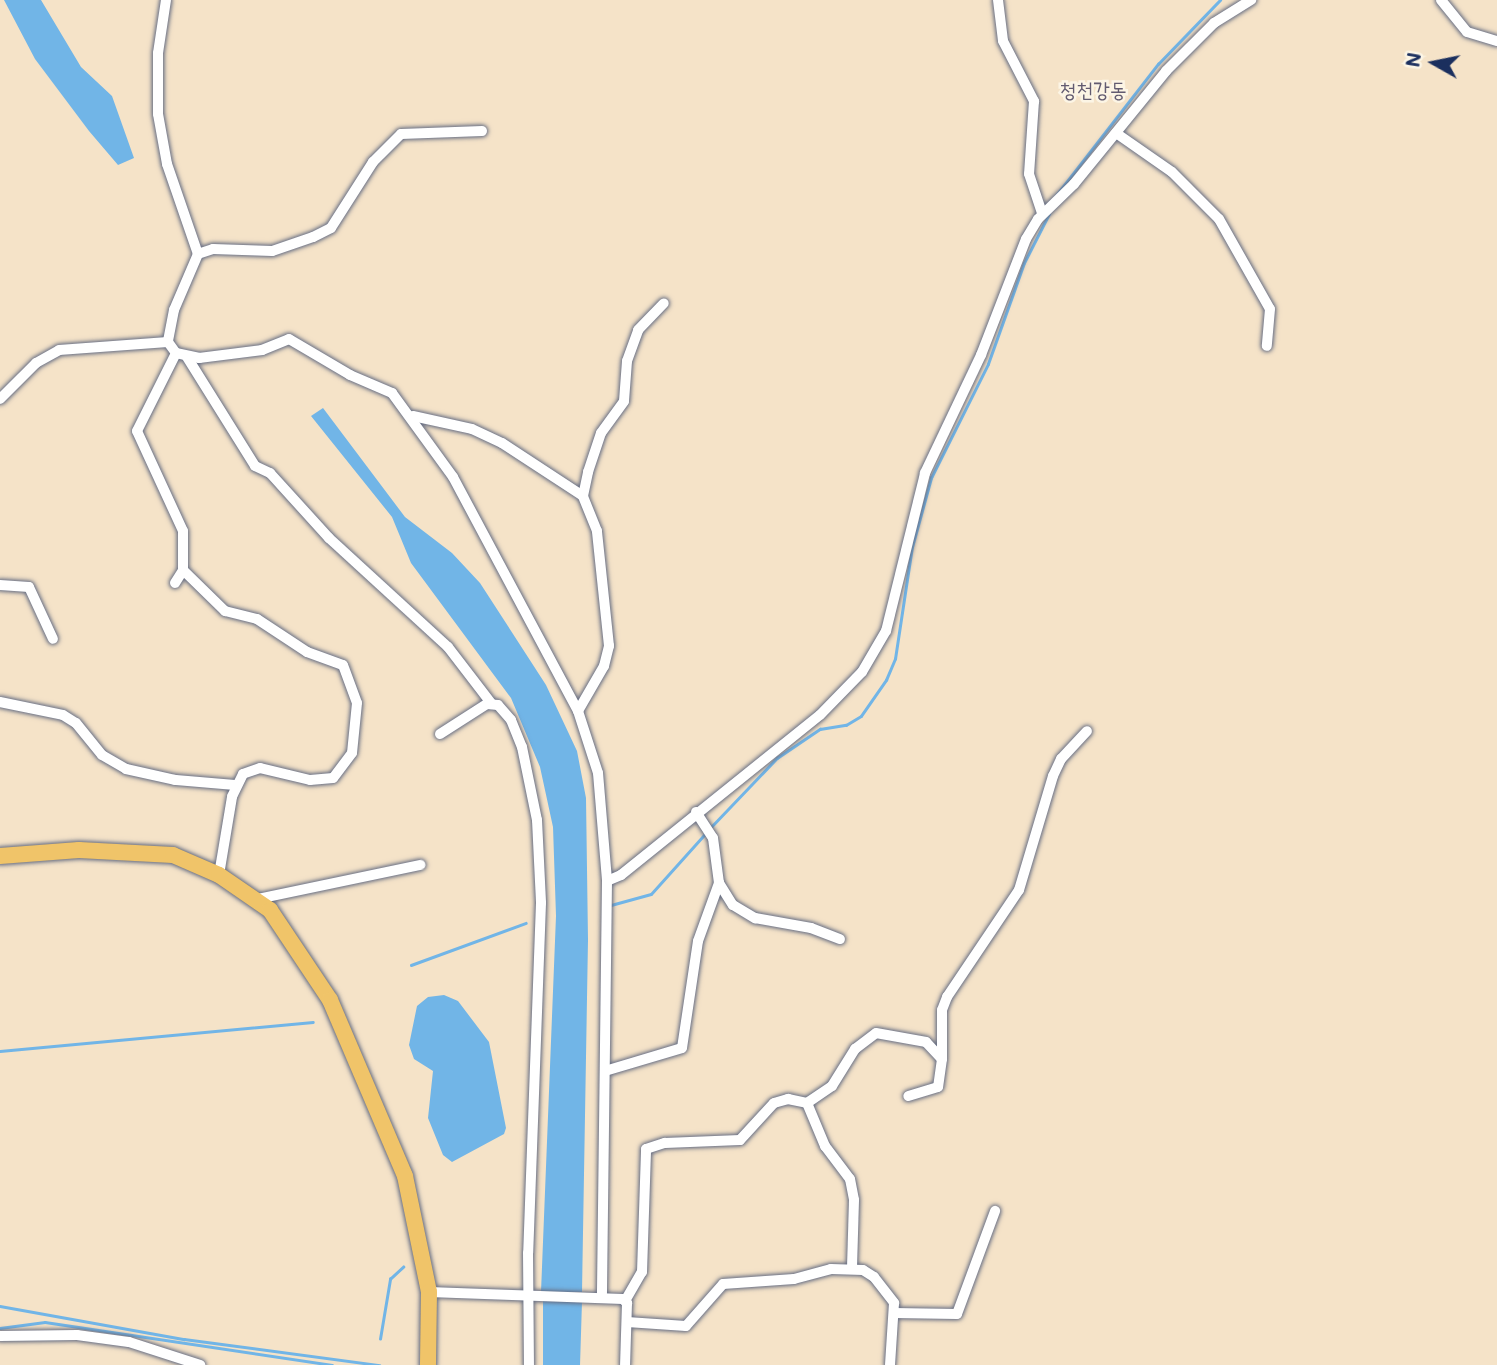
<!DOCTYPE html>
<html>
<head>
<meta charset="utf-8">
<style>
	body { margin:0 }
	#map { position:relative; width:1497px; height:1365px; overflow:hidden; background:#f5e3c8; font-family:Mali,"Poor Story",sans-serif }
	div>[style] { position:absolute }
	.water>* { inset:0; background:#71b5e7 }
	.stream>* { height:2.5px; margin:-1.25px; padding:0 1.25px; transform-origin:1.25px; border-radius:1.25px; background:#71b5e7 }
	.roads { filter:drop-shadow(0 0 2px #676e83) drop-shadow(0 0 2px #676e83) }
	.street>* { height:10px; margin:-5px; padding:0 5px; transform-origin:5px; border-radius:5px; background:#fff }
	.primary>* { height:16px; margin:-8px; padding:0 8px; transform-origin:8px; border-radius:8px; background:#f0c469 }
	span { translate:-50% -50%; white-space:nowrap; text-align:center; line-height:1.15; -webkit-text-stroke:5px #fcf5e5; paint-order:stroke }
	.quarter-label { font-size:21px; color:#625b70 }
	.north { position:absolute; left:1399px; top:28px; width:70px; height:70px; -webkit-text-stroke:5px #fcf5e5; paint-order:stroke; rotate:279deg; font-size:19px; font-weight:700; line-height:28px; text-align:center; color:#1b2f5e }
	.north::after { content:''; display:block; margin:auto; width:24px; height:32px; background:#1b2f5e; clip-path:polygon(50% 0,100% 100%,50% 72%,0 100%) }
</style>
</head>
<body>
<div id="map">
	<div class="water">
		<div style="clip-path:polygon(4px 0,41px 0,81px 67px,112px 96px,134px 158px,118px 165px,89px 131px,35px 59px)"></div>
		<div style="clip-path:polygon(323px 408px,405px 517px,452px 553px,480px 583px,546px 685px,577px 751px,586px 798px,588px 940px,582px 1292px,541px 1292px,556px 916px,553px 827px,540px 767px,511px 698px,411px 563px,392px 517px,311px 416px)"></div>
		<div style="clip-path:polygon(444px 995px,458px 1001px,489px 1042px,506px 1128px,504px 1134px,452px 1162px,443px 1155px,428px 1118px,433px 1071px,414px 1059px,409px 1045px,417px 1006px,428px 997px)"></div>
		<div style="clip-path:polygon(543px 1301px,582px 1301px,580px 1365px,543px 1365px)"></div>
	</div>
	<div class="stream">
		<div style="left:1054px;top:198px;width:170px;rotate:-52.2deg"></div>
		<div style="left:1158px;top:64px;width:89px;rotate:-45.9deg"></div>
		<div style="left:710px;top:828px;width:97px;rotate:-46.3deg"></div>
		<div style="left:777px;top:758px;width:52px;rotate:-34deg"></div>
		<div style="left:820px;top:729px;width:26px;rotate:-9deg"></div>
		<div style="left:846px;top:725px;width:17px;rotate:-31deg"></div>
		<div style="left:861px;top:716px;width:44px;rotate:-55.2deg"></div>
		<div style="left:886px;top:680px;width:23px;rotate:-67deg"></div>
		<div style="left:895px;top:659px;width:113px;rotate:-81.4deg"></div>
		<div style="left:912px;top:547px;width:72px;rotate:-74.6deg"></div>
		<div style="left:931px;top:478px;width:127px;rotate:-63.4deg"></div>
		<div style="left:988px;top:364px;width:107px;rotate:-70.4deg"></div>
		<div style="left:1024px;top:263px;width:55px;rotate:-63deg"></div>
		<div style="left:611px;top:905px;width:41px;rotate:-15.4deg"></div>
		<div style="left:651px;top:894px;width:82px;rotate:-48deg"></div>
		<div style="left:411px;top:965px;width:122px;rotate:-20.1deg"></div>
		<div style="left:0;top:1051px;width:314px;rotate:-5.3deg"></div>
		<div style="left:0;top:1306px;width:187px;rotate:10.2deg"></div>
		<div style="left:184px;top:1339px;width:197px;rotate:7.6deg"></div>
		<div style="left:0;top:1328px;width:45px;rotate:-7.6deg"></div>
		<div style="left:45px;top:1322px;width:290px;rotate:8.5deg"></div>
		<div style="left:380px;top:1339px;width:61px;rotate:-80.5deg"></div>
		<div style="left:390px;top:1279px;width:18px;rotate:-43deg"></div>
	</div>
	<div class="roads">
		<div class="street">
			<div style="left:166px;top:0;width:54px;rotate:98.6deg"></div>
			<div style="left:158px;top:53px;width:61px;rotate:90deg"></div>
			<div style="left:158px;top:114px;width:51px;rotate:79.8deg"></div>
			<div style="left:167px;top:164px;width:95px;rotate:71deg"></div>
			<div style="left:998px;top:0;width:41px;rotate:83deg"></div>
			<div style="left:1003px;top:41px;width:68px;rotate:62.7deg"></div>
			<div style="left:1034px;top:101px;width:73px;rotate:93.9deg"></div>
			<div style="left:1029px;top:174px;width:41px;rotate:71.6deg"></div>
			<div style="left:1441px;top:0;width:41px;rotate:50.9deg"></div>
			<div style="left:1467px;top:32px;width:31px;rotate:17deg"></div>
			<div style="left:482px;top:131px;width:81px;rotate:177.9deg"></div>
			<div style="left:401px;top:134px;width:40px;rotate:135deg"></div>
			<div style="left:373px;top:162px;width:78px;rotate:122.5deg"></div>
			<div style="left:331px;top:228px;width:20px;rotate:153deg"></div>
			<div style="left:313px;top:237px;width:43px;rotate:161.1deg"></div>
			<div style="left:272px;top:251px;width:59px;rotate:-178.1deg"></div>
			<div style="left:213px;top:249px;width:16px;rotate:162deg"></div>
			<div style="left:198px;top:254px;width:61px;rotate:113.2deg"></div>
			<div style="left:174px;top:310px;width:33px;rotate:101deg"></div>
			<div style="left:168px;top:342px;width:14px;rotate:54deg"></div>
			<div style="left:176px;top:353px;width:24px;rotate:12deg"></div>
			<div style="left:199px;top:358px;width:64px;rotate:-7.2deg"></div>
			<div style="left:262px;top:350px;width:29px;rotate:-22deg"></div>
			<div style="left:289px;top:339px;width:71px;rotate:30.5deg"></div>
			<div style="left:350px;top:375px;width:46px;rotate:23.2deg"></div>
			<div style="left:392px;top:393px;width:104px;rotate:54deg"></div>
			<div style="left:453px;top:477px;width:265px;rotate:61.9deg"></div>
			<div style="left:578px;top:711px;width:65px;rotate:72.1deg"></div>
			<div style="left:598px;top:773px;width:108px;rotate:85.2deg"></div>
			<div style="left:607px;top:881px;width:417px;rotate:90.7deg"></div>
			<div style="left:1116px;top:133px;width:68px;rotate:34.9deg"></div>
			<div style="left:1172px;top:172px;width:66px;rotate:45deg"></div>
			<div style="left:1219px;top:219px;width:103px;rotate:60.5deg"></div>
			<div style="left:1270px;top:309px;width:37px;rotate:95deg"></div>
			<div style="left:187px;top:357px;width:128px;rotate:58deg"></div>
			<div style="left:255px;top:466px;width:17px;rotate:25deg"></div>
			<div style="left:270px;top:473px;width:88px;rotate:47.8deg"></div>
			<div style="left:329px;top:538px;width:161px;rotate:42.5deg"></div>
			<div style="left:448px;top:647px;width:71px;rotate:52.5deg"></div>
			<div style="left:0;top:399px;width:51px;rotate:-45deg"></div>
			<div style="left:36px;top:363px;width:26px;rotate:-29deg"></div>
			<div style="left:59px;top:350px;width:109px;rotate:-4.2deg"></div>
			<div style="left:413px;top:416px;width:60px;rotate:12.4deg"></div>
			<div style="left:472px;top:429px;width:33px;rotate:25deg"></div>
			<div style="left:502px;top:443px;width:97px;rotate:33.2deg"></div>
			<div style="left:183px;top:570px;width:59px;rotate:44.3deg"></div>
			<div style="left:225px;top:611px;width:33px;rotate:14deg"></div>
			<div style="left:257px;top:619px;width:60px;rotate:33.4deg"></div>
			<div style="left:307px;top:652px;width:38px;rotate:20deg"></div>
			<div style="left:343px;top:665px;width:40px;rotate:69.8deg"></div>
			<div style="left:357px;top:703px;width:50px;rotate:95.7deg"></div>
			<div style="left:352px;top:753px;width:31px;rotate:127deg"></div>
			<div style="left:333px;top:778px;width:23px;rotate:175deg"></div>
			<div style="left:310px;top:780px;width:51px;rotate:-166.5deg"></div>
			<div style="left:260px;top:768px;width:18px;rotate:161deg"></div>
			<div style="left:243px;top:774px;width:25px;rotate:116deg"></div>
			<div style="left:232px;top:797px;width:79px;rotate:99.5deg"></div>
			<div style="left:175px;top:583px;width:15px;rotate:-58deg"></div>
			<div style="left:183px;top:570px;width:39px;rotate:-90deg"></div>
			<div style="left:183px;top:531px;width:110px;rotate:-114.7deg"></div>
			<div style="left:137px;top:431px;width:87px;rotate:-63.4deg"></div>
			<div style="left:0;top:585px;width:29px;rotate:4deg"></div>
			<div style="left:29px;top:587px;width:57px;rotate:65.2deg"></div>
			<div style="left:0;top:702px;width:64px;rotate:11.7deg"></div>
			<div style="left:63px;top:715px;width:15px;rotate:32deg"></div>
			<div style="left:76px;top:723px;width:41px;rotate:50.9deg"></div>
			<div style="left:102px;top:755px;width:28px;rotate:30deg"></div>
			<div style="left:126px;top:769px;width:50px;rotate:12.7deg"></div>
			<div style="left:175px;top:780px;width:61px;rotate:4.7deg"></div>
			<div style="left:578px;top:711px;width:52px;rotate:-60deg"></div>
			<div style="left:604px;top:666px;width:21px;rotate:-76deg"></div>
			<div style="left:609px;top:646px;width:116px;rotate:-96deg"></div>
			<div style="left:597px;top:531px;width:38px;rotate:-112deg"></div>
			<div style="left:583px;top:496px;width:25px;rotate:-78deg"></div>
			<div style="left:588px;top:472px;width:41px;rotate:-71.6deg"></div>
			<div style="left:601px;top:433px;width:39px;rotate:-54deg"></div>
			<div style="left:624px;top:401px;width:40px;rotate:-85.7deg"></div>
			<div style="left:627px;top:361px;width:33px;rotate:-70deg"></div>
			<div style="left:638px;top:330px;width:37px;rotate:-46deg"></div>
			<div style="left:440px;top:734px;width:56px;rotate:-32.6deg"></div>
			<div style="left:487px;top:704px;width:11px;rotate:5deg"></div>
			<div style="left:498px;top:705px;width:20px;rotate:49deg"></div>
			<div style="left:511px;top:720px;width:29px;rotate:68deg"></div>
			<div style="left:522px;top:747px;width:75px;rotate:78.4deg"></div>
			<div style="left:537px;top:820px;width:83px;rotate:87.2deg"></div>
			<div style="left:541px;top:903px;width:350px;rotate:92.1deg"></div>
			<div style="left:528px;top:1253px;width:112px;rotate:89.5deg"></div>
			<div style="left:696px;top:812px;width:31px;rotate:57deg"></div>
			<div style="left:713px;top:838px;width:45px;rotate:82.4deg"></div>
			<div style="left:719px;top:883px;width:26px;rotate:58deg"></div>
			<div style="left:733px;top:905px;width:26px;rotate:31deg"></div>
			<div style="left:755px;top:918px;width:57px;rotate:10.1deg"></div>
			<div style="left:811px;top:928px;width:31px;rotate:21deg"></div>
			<div style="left:607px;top:881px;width:15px;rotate:-23deg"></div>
			<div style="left:621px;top:875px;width:255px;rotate:-38.8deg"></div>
			<div style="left:820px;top:715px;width:60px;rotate:-45.7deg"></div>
			<div style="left:862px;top:672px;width:48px;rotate:-59.7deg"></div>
			<div style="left:886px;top:631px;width:163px;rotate:-76.1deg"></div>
			<div style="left:925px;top:473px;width:131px;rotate:-64.6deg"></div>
			<div style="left:981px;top:355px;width:124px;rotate:-68.8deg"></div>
			<div style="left:1026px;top:239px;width:23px;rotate:-59deg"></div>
			<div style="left:1038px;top:219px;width:50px;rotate:-44.2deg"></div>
			<div style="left:1074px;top:184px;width:146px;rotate:-50.8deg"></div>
			<div style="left:1166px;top:71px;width:68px;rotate:-45deg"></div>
			<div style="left:1214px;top:23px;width:44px;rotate:-31.9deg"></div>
			<div style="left:257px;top:899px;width:167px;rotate:-11.8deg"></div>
			<div style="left:942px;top:1059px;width:49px;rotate:-90deg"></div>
			<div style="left:942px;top:1010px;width:14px;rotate:-69deg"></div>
			<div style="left:947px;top:997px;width:129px;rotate:-56.1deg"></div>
			<div style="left:1019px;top:890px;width:119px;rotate:-73.4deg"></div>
			<div style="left:1053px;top:776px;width:19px;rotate:-65deg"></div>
			<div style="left:1061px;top:759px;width:38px;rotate:-47deg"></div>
			<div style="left:605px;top:1071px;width:80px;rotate:-16.6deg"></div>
			<div style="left:682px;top:1048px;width:108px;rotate:-81.5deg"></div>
			<div style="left:698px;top:941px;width:62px;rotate:-70.1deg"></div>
			<div style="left:807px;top:1103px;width:30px;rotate:-34deg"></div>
			<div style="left:832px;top:1086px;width:44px;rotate:-58.1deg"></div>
			<div style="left:855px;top:1049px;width:26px;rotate:-37deg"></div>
			<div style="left:876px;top:1033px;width:51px;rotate:10.2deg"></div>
			<div style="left:926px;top:1042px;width:23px;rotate:47deg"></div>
			<div style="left:942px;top:1059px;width:28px;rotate:98deg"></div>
			<div style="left:938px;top:1087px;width:31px;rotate:163deg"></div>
			<div style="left:429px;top:1292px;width:194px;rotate:2.1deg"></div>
			<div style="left:623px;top:1299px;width:6px;rotate:45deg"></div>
			<div style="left:627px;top:1303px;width:62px;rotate:91.8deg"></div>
			<div style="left:625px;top:1301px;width:34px;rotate:-60deg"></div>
			<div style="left:642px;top:1272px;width:123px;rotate:-88.1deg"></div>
			<div style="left:646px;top:1149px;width:20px;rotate:-18deg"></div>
			<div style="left:665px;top:1143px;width:75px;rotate:-2.3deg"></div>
			<div style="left:740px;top:1140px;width:50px;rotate:-47.4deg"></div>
			<div style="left:774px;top:1103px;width:15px;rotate:-16deg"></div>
			<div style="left:788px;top:1099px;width:19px;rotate:12deg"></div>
			<div style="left:807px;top:1103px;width:47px;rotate:67.3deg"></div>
			<div style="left:825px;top:1146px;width:41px;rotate:52.9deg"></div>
			<div style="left:850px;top:1179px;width:21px;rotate:79deg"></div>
			<div style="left:854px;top:1200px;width:69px;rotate:91.7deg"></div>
			<div style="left:894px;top:1313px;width:63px;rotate:0.9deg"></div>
			<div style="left:957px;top:1314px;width:110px;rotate:-69.7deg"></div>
			<div style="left:627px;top:1322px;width:59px;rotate:3.9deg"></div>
			<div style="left:686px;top:1326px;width:56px;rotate:-48.6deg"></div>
			<div style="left:723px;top:1284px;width:71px;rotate:-4deg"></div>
			<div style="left:794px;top:1279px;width:38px;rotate:-15deg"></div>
			<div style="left:831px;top:1269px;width:32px;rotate:2deg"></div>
			<div style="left:863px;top:1270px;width:13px;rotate:32deg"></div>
			<div style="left:874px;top:1277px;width:33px;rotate:52deg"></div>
			<div style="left:894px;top:1303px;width:62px;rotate:93.7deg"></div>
			<div style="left:0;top:1336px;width:77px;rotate:-0.7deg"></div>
			<div style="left:77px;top:1335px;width:52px;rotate:7.7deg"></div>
			<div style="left:129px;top:1342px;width:75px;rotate:17.9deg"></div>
		</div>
		<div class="primary">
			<div style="left:0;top:856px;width:79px;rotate:-4.3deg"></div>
			<div style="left:79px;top:850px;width:94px;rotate:3deg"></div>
			<div style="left:173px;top:855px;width:50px;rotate:23.5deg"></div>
			<div style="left:219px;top:875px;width:62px;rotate:34.5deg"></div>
			<div style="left:270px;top:910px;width:108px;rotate:56.3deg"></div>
			<div style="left:330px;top:1000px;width:191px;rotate:66.9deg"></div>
			<div style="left:405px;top:1176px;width:118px;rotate:78.3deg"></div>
			<div style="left:429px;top:1292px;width:73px;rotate:90.8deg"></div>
		</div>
	</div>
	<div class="quarter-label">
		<span style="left:1093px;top:89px">청천강동</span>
	</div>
	<div class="north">N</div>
</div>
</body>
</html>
